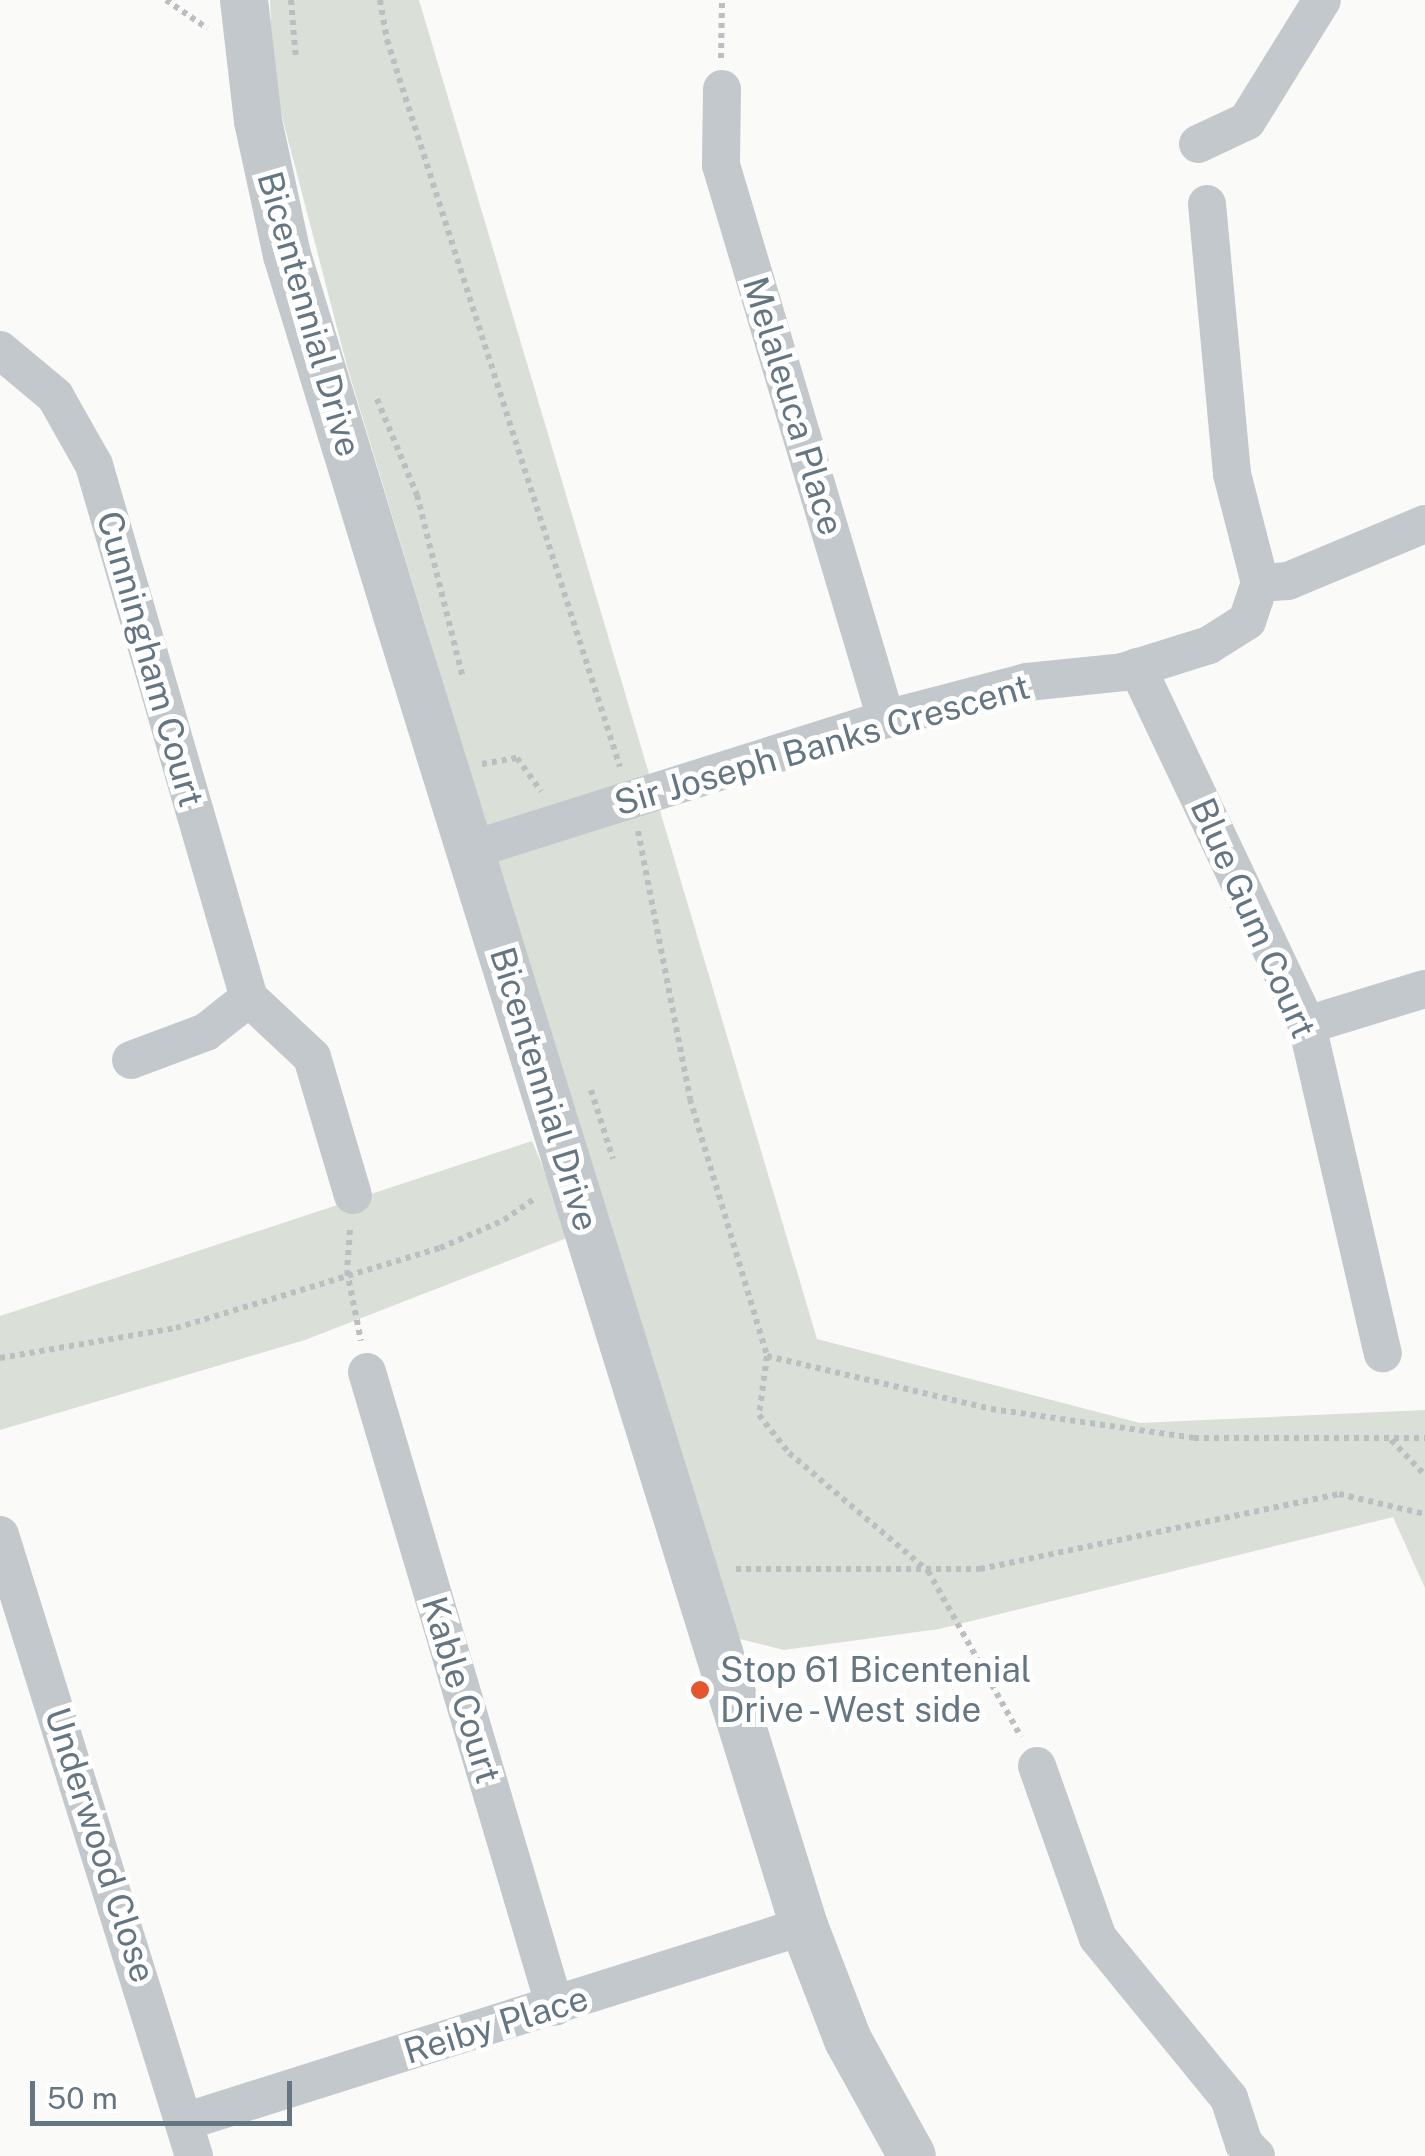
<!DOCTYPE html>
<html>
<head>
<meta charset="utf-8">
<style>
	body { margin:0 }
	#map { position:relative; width:1425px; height:2156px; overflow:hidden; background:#fafaf8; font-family:"Public Sans",sans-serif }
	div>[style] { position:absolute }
	.green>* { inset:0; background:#dadfd7 }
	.path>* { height:6px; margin-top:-3px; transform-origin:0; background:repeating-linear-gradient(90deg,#bbbfc2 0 5px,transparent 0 10px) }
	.minor>* { height:38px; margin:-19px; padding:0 19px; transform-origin:19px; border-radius:19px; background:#c3c8cc }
	.tertiary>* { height:48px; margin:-24px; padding:0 24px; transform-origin:24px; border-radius:24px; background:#c3c8cc }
	.dots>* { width:28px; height:28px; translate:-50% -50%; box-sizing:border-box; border:5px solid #fff; border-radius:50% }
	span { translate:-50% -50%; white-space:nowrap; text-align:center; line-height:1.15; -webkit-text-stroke:10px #fff; paint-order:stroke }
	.street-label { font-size:35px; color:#657683 }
	.poi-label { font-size:35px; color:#657683 }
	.left { translate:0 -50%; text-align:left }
	.scale { position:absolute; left:30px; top:2081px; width:262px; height:45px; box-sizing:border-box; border:5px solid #657683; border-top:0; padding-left:12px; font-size:30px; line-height:35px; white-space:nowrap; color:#657683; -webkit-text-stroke:8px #fff; paint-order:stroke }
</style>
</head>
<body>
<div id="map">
	<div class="green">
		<div style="clip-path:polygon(270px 0,419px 0,817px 1339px,1140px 1423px,1425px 1410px,1425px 1588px,1393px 1517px,939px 1629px,784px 1650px,712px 1632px,657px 1392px,347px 366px,273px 82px)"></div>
		<div style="clip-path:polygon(532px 1141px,572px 1236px,305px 1340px,0 1430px,0 1316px)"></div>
	</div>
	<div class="path">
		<div style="left:166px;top:0;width:50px;rotate:34.3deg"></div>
		<div style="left:291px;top:0;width:59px;rotate:85.2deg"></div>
		<div style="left:380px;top:0;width:41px;rotate:80.1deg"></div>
		<div style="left:387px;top:40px;width:763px;rotate:72.23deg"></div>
		<div style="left:721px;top:58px;width:58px;rotate:-89deg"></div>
		<div style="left:377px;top:399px;width:104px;rotate:67.4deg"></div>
		<div style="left:417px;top:495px;width:189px;rotate:75.9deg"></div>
		<div style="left:482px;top:764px;width:36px;rotate:-10deg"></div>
		<div style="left:517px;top:758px;width:41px;rotate:54deg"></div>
		<div style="left:638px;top:831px;width:273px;rotate:79deg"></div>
		<div style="left:690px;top:1099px;width:268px;rotate:73.3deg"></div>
		<div style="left:767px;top:1356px;width:60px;rotate:97.7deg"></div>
		<div style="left:759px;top:1415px;width:48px;rotate:51.7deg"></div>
		<div style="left:789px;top:1453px;width:182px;rotate:40.3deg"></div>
		<div style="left:928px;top:1571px;width:190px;rotate:60.7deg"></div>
		<div style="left:591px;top:1090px;width:72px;rotate:72.3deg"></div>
		<div style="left:350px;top:1230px;width:41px;rotate:94.2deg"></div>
		<div style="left:347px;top:1271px;width:71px;rotate:78.7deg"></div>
		<div style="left:767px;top:1356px;width:230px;rotate:13.3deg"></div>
		<div style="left:991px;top:1409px;width:205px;rotate:8.1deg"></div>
		<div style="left:1194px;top:1438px;width:231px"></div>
		<div style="left:0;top:1358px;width:179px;rotate:-9.7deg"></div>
		<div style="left:176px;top:1328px;width:276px;rotate:-16.9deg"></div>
		<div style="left:440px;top:1248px;width:70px;rotate:-23.6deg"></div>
		<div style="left:504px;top:1220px;width:38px;rotate:-35deg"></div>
		<div style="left:1391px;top:1440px;width:49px;rotate:45.8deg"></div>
		<div style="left:736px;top:1569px;width:244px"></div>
		<div style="left:980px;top:1569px;width:367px;rotate:-11.8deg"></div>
		<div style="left:1339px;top:1494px;width:88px;rotate:13.1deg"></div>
	</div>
	<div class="minor">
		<div style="left:722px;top:89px;width:76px;rotate:90.8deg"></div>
		<div style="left:721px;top:165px;width:578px;rotate:73.41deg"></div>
		<div style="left:1198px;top:144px;width:54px;rotate:-25.1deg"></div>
		<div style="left:1247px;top:121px;width:142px;rotate:-58.2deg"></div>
		<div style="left:1207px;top:204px;width:271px;rotate:84.7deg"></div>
		<div style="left:1232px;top:474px;width:113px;rotate:75.6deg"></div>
		<div style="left:0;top:350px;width:72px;rotate:39.9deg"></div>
		<div style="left:55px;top:396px;width:79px;rotate:60.5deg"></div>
		<div style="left:94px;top:465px;width:555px;rotate:73.79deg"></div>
		<div style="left:249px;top:998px;width:55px;rotate:141.7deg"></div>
		<div style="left:206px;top:1032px;width:80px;rotate:159.5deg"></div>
		<div style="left:1137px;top:667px;width:396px;rotate:64.6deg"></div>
		<div style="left:1307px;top:1025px;width:337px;rotate:77deg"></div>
		<div style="left:471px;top:850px;width:435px;rotate:-17.5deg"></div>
		<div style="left:886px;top:719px;width:146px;rotate:-14.7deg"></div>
		<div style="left:1027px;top:682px;width:97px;rotate:-5.9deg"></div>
		<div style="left:1123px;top:672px;width:90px;rotate:-17.4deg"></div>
		<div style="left:1209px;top:645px;width:45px;rotate:-32.3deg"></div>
		<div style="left:1247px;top:621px;width:40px;rotate:-71.1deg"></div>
		<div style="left:1260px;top:583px;width:28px;rotate:-4deg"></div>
		<div style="left:1288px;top:581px;width:148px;rotate:-22.6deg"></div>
		<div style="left:249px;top:998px;width:86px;rotate:43.1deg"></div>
		<div style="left:312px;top:1057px;width:144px;rotate:73.5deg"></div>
		<div style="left:1307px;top:1025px;width:123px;rotate:-17deg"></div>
		<div style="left:367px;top:1372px;width:662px;rotate:73.51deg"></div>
		<div style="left:0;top:1535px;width:651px;rotate:72.65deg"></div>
		<div style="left:1037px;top:1766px;width:182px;rotate:70.5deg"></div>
		<div style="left:1098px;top:1938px;width:207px;rotate:50.7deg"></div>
		<div style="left:1229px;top:2098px;width:48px;rotate:71.9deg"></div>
		<div style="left:1244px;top:2144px;width:17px;rotate:45deg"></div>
		<div style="left:187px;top:2121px;width:647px;rotate:-17.54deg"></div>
	</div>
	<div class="tertiary">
		<div style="left:244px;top:0;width:122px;rotate:83.4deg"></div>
		<div style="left:258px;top:121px;width:137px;rotate:77.8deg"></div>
		<div style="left:287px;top:255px;width:373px;rotate:73deg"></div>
		<div style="left:396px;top:612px;width:1376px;rotate:72.75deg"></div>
		<div style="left:804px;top:1926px;width:122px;rotate:68.9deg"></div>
		<div style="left:848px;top:2040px;width:132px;rotate:61.1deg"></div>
	</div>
	<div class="dots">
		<div style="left:700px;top:1690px;background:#e4572e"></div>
	</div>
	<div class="street-label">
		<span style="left:309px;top:314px;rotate:74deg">Bicentennial Drive</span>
		<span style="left:793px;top:406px;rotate:73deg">Melaleuca Place</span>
		<span style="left:150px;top:659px;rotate:74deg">Cunningham Court</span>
		<span style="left:822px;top:745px;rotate:-16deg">Sir Joseph Banks Crescent</span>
		<span style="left:1253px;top:918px;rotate:66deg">Blue Gum Court</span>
		<span style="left:544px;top:1089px;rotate:73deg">Bicentennial Drive</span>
		<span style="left:461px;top:1690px;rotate:73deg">Kable Court</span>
		<span style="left:100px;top:1845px;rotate:72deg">Underwood Close</span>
		<span style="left:496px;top:2025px;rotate:-17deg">Reiby Place</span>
	</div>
	<div class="poi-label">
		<span class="left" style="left:720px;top:1690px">Stop 61 Bicentenial<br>Drive - West side</span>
	</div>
	<div class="scale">50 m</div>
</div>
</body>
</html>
